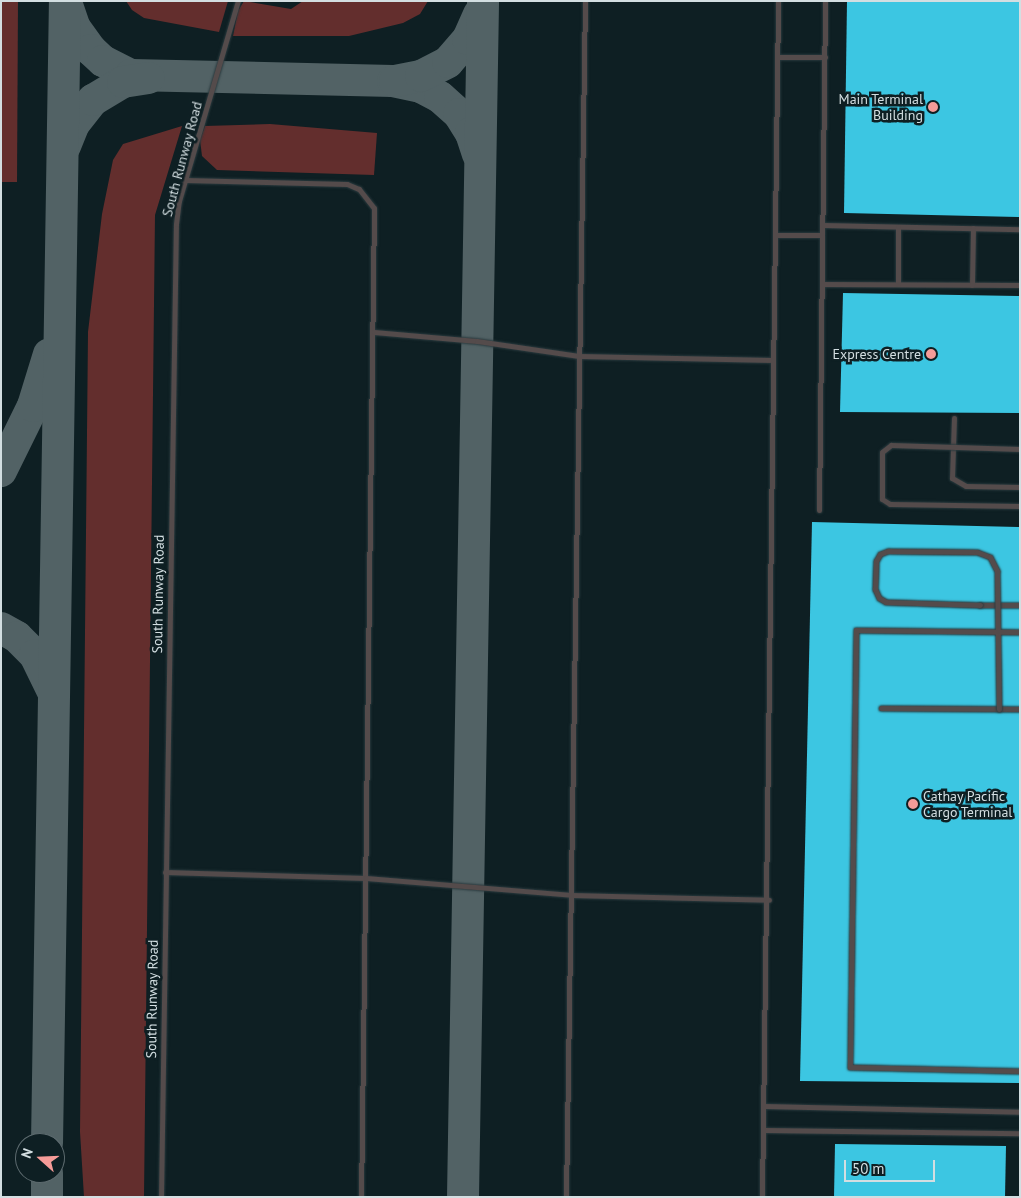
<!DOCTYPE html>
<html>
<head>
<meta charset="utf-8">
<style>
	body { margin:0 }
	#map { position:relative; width:1021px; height:1198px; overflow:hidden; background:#0e1f23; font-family:"PT Sans",sans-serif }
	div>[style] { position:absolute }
	.green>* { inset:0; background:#632e2d }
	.taxiway>* { height:32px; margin:-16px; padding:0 16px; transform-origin:16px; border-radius:16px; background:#526265 }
	.building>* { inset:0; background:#3cc6e2 }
	.roads { filter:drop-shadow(0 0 1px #2a3a3e) drop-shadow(0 0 1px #2a3a3e) }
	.service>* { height:5px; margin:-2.5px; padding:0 2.5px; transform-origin:2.5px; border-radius:2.5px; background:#544b4b }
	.bridges { filter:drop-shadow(0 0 1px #2a3a3e) drop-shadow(0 0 1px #2a3a3e) }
	.service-bridge>* { height:5px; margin:-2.5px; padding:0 2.5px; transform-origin:2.5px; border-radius:2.5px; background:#544b4b }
	.dots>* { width:14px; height:14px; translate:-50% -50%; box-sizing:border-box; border:2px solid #0e1f23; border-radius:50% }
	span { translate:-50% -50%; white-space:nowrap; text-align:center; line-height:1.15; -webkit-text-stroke:5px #0e1f23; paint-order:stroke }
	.poi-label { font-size:14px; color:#d3dee1 }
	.right { translate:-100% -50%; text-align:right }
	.left { translate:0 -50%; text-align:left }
	.street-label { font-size:14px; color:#d3dee1 }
	.frame { position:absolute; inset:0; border:2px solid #d3dee1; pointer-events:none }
	.north { position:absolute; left:15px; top:1133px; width:50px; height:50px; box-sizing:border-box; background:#0e1f23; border:1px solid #5d6b6f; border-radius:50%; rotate:290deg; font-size:14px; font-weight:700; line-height:20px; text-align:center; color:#d3dee1 }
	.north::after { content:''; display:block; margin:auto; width:18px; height:22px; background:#f59b98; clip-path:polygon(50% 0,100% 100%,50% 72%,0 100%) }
	.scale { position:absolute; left:844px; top:1160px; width:91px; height:22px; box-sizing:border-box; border:2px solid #d3dee1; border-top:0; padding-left:6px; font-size:15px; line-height:18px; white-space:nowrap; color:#d3dee1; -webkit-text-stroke:4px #0e1f23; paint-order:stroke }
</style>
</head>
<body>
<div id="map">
	<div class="green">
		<div style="clip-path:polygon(1px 1px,18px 1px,17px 182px,1px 182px)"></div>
		<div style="clip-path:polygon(126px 1px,228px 1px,219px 32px,144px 18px,132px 10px)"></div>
		<div style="clip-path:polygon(244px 1px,291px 9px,303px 1px,428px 1px,420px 14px,403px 23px,349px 36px,233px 36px,238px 11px)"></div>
		<div style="clip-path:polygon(270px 124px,377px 133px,374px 175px,217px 170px,202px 156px,200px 140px,205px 126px)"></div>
		<div style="clip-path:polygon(182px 126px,155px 215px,144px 1197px,84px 1197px,80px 1132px,88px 332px,102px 214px,113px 160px,123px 144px)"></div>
	</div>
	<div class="taxiway">
		<div style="left:68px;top:8px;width:21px;rotate:71deg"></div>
		<div style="left:75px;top:28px;width:27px;rotate:54deg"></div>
		<div style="left:91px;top:50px;width:16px;rotate:43deg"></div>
		<div style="left:103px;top:61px;width:31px;rotate:27deg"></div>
		<div style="left:131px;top:75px;width:262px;rotate:1.3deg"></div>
		<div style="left:393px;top:81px;width:29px;rotate:12deg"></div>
		<div style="left:421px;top:87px;width:21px;rotate:28deg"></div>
		<div style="left:440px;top:97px;width:25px;rotate:42deg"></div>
		<div style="left:459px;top:114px;width:22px;rotate:58deg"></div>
		<div style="left:471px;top:133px;width:22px;rotate:72deg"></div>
		<div style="left:395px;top:81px;width:26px;rotate:-11deg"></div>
		<div style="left:421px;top:76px;width:30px;rotate:-27deg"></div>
		<div style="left:448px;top:62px;width:30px;rotate:-49deg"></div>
		<div style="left:468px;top:39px;width:27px;rotate:-66deg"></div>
		<div style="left:65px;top:146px;width:24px;rotate:-68deg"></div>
		<div style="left:74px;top:124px;width:31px;rotate:-52deg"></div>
		<div style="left:93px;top:100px;width:35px;rotate:-31deg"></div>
		<div style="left:123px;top:82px;width:26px;rotate:-9deg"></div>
		<div style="left:1px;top:471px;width:72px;rotate:-63.8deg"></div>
		<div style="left:33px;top:406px;width:54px;rotate:-72.9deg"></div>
		<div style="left:1px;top:628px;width:18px;rotate:29deg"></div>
		<div style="left:17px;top:637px;width:25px;rotate:45deg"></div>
		<div style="left:35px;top:655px;width:39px;rotate:64deg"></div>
		<div style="left:47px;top:1143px;width:1142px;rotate:-89.1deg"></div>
		<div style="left:47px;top:1197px;width:24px;rotate:-90deg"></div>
		<div style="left:463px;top:1197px;width:1196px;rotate:-89.04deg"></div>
	</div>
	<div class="building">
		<div style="clip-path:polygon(847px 1px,1020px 1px,1020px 217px,844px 213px)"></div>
		<div style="clip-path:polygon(843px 293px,1020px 296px,1020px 413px,840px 412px)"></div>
		<div style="clip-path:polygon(812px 522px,1020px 527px,1020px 1083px,800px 1081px)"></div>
		<div style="clip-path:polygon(835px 1144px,1006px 1146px,1005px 1197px,834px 1197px)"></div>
	</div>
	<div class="roads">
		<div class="service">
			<div style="left:777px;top:57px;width:48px"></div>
			<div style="left:185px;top:180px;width:162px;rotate:1.4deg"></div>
			<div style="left:347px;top:184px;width:13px;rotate:23deg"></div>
			<div style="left:359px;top:189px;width:24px;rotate:52deg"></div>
			<div style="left:374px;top:208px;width:989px;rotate:90.75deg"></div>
			<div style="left:823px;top:225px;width:197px;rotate:1.2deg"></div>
			<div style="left:775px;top:235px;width:47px"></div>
			<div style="left:822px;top:284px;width:198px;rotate:0.3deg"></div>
			<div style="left:898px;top:284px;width:57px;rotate:-90deg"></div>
			<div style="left:972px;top:285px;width:57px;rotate:-89deg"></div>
			<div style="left:374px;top:332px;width:103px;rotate:5deg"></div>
			<div style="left:477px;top:341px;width:103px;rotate:8.4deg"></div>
			<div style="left:579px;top:356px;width:194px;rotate:1.2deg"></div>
			<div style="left:954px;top:418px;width:60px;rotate:91.9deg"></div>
			<div style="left:952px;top:478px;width:16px;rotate:30deg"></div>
			<div style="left:966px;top:486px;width:54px;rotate:1.1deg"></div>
			<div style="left:819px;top:510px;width:509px;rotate:-89.32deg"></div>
			<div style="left:980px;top:605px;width:40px"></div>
			<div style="left:881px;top:708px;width:139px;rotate:0.4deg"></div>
			<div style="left:165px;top:872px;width:201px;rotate:1.7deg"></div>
			<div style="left:366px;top:878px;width:206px;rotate:4.7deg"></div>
			<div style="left:571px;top:895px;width:198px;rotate:1.4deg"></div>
			<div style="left:764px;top:1106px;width:256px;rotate:1.3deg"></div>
			<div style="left:764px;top:1130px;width:256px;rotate:0.7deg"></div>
			<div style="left:161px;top:1197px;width:973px;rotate:-89.12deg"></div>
			<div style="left:176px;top:224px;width:23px;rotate:-83deg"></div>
			<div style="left:179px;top:201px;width:209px;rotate:-73.6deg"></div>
			<div style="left:566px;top:1197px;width:1196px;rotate:-89.09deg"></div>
			<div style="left:762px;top:1197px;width:1196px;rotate:-89.23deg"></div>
		</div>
	</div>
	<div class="bridges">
		<div class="service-bridge">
			<div style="left:1020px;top:449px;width:129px;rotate:-178.2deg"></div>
			<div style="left:891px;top:445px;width:11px;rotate:142deg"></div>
			<div style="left:882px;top:452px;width:47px;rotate:90deg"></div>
			<div style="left:882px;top:499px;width:9px;rotate:32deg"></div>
			<div style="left:890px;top:504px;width:130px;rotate:0.9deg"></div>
			<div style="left:980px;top:605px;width:94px;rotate:-178.2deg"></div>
			<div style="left:886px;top:602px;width:8px;rotate:-150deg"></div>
			<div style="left:879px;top:598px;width:10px;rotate:-114deg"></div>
			<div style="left:875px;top:589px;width:28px;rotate:-88deg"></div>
			<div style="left:876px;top:561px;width:8px;rotate:-60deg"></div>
			<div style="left:880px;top:554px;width:9px;rotate:-21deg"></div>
			<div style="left:888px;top:551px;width:89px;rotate:0.6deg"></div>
			<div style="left:977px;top:552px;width:14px;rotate:21deg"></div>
			<div style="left:990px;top:557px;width:16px;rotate:63deg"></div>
			<div style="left:997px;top:571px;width:138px;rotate:89.2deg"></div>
			<div style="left:1020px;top:632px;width:164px;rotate:-179.3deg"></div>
			<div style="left:856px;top:630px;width:437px;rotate:90.8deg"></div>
			<div style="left:850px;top:1067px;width:170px;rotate:1.3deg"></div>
		</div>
	</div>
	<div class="dots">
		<div style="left:933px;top:107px;background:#f59b98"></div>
		<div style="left:931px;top:354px;background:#f59b98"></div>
		<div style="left:913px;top:804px;background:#f59b98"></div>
	</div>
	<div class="poi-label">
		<span class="right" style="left:923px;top:107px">Main Terminal<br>Building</span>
		<span class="right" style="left:921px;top:354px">Express Centre</span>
		<span class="left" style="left:923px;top:804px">Cathay Pacific<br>Cargo Terminal</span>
	</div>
	<div class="street-label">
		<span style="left:182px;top:159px;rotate:-75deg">South Runway Road</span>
		<span style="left:158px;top:594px;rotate:-89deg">South Runway Road</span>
		<span style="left:152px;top:999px;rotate:-89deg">South Runway Road</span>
	</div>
	<div class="frame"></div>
	<div class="north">N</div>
	<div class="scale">50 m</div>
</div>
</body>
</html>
